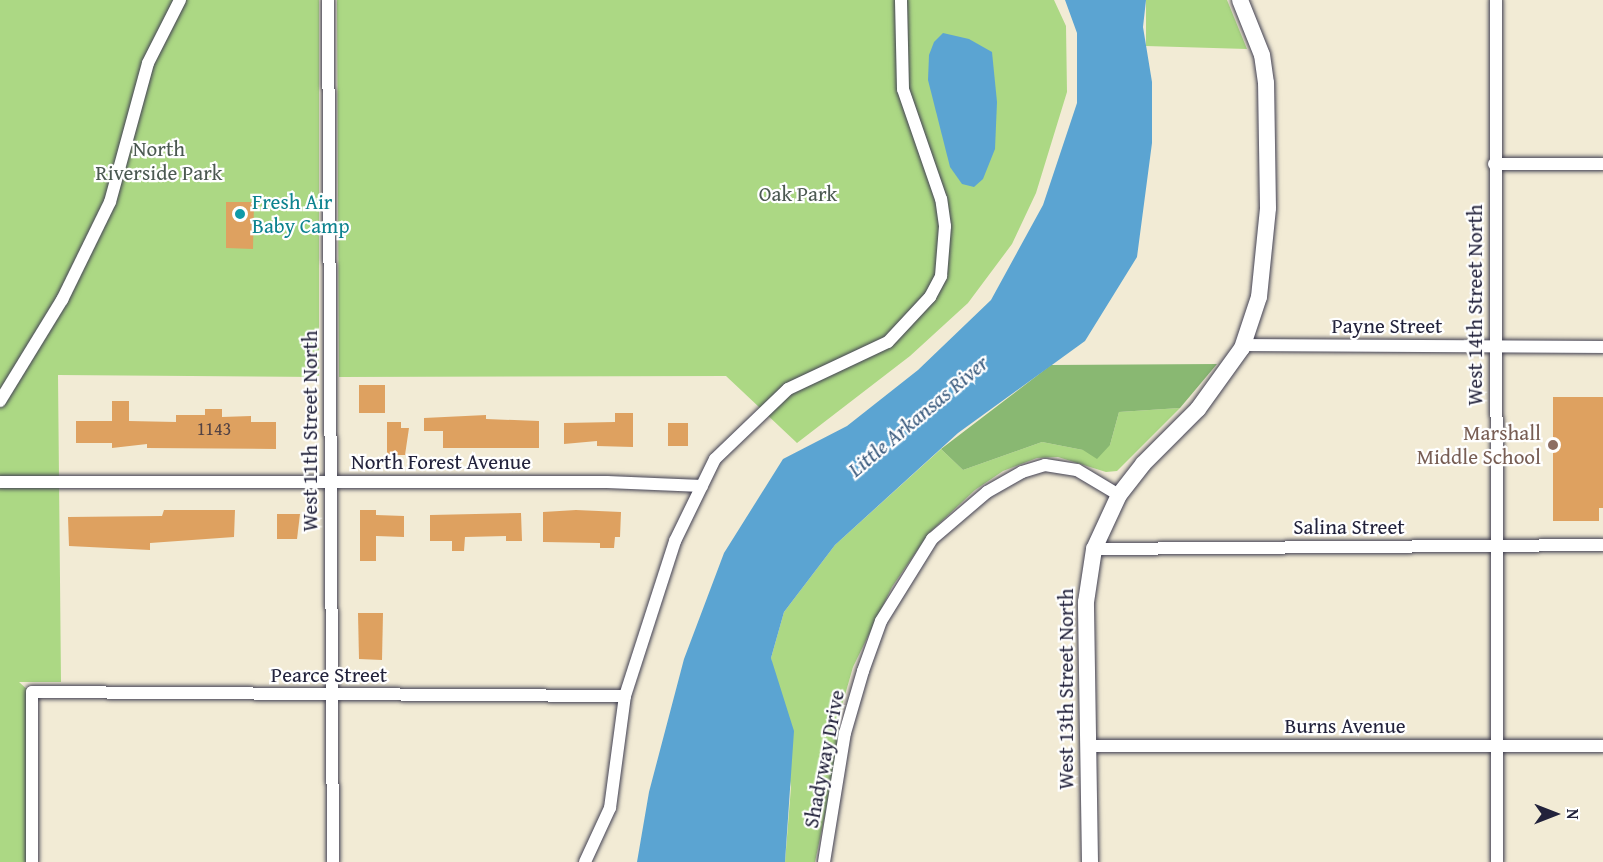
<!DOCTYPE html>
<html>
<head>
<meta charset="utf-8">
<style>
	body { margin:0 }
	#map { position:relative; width:1603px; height:862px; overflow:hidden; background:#f2ebd5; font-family:"Gentium Book Plus",serif }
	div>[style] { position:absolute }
	.green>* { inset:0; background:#acd884 }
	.forest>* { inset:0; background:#89b872 }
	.water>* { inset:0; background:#5ba4d2 }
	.building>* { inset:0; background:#dea160 }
	.roads { filter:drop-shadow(0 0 2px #414052) drop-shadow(0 0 2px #414052) }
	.street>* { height:12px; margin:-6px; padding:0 6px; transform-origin:6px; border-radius:6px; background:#fff }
	.secondary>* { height:16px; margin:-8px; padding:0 8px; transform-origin:8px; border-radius:8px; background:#fff }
	.dots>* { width:16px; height:16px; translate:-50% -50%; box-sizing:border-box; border:3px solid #fff; border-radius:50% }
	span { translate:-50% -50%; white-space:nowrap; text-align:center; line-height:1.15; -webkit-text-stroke:4.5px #fff; paint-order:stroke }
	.number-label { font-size:18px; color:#514244 }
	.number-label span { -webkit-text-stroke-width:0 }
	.park-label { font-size:21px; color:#4b5951 }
	.culture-label { font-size:21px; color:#0d838f }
	.left { translate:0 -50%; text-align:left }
	.street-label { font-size:21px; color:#22223b }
	.education-label { font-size:21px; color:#785e54 }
	.right { translate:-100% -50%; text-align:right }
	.water-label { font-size:22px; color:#3c5c7f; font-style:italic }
	.north { position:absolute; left:1525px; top:784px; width:60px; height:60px; -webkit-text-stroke:4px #fff; paint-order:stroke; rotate:90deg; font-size:16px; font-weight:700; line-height:24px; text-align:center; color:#22223b }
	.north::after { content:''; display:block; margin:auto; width:21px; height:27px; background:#22223b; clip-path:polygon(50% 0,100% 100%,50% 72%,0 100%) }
</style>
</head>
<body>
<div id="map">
	<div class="green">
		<div style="clip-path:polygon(0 0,319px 0,319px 377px,58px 375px,61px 682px,19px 682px,30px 692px,30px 862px,0 862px)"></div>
		<div style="clip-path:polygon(337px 0,1054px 0,1066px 26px,1067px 92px,1036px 193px,1012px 244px,968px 303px,910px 356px,797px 443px,726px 376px,339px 377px)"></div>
		<div style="clip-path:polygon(1146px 0,1227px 0,1247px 49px,1146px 46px)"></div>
		<div style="clip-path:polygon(1180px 408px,1117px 471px,1106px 472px,1058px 457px,1037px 458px,1003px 471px,975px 490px,929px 533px,892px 587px,853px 667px,841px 709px,833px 777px,815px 862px,785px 862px,791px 787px,771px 658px,784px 612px,835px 545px,941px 449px,963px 470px,1042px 442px,1083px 450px,1110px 445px,1119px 412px)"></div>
	</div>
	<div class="forest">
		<div style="clip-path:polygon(1217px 364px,1180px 408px,1119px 412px,1110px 445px,1097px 459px,1083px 450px,1042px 442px,963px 470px,941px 449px,1051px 365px)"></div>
	</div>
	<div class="water">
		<div style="clip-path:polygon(1065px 0,1146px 0,1143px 27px,1152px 82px,1152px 143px,1137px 257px,1085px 341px,958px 433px,835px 545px,784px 612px,771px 658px,794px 731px,785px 862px,637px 862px,649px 792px,684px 659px,724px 553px,783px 459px,847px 426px,918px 370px,991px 300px,1043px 205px,1077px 103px,1077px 33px)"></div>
		<div style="clip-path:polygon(943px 33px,969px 39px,992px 52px,997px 102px,995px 149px,983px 179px,974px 187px,962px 184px,950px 167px,928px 80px,929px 55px,934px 42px)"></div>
	</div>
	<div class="building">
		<div style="clip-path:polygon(226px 202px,254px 202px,253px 249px,226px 248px)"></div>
		<div style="clip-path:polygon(359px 385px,385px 385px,385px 413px,359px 413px)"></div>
		<div style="clip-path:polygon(1553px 397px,1603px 397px,1603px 508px,1599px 508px,1599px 521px,1553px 521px)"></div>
		<div style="clip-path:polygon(112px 401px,129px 401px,129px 421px,176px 422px,176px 415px,205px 415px,205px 409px,222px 409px,222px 417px,251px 416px,251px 422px,276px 422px,276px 449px,147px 448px,147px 444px,112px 448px,112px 443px,76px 443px,76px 421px,112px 421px)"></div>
		<div style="clip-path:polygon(615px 413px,633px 413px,633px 447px,597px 446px,597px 441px,564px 444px,564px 423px,615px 422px)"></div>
		<div style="clip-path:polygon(486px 415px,486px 419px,539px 421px,539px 448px,443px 448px,443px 431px,424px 431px,424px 418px)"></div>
		<div style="clip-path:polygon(387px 422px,401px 422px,401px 428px,409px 428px,405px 455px,387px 455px)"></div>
		<div style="clip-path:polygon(668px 423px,688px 423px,688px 446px,668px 446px)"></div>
		<div style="clip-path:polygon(164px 510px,235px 510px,234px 537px,150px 543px,150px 550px,69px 546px,68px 517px,162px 516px)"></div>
		<div style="clip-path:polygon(360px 510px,376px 510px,376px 515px,404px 516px,404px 537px,376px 536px,376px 561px,360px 561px)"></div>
		<div style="clip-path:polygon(576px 510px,621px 512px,620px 537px,615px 537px,614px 548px,600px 548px,600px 543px,543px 542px,543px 512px)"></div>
		<div style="clip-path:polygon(521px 513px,522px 541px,506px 541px,506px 536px,465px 537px,464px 551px,452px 551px,452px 541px,430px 541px,430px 515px)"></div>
		<div style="clip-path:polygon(277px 514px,300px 514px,297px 539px,277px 539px)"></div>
		<div style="clip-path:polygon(358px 613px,383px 613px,382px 660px,359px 659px)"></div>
	</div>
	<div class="roads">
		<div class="street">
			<div style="left:328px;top:0;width:862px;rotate:89.67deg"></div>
			<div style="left:1496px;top:0;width:862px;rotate:89.93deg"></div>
			<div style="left:1494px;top:164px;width:109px"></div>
			<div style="left:1243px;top:345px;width:360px;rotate:0.3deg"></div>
			<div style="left:0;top:401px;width:119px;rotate:-58.5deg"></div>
			<div style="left:62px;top:300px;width:109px;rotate:-63.9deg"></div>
			<div style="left:110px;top:202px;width:144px;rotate:-74.7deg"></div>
			<div style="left:148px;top:63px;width:71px;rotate:-63.1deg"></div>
			<div style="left:0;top:482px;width:607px"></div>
			<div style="left:607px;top:482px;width:95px;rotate:2.4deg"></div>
			<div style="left:1094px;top:549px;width:509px;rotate:-0.45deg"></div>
			<div style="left:1087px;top:746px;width:516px"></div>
			<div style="left:32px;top:862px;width:170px;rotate:-90deg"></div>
			<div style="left:32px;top:692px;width:593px;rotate:0.39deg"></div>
			<div style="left:585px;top:862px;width:60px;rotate:-65.2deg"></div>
			<div style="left:610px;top:808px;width:113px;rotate:-82.4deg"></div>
			<div style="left:625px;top:696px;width:163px;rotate:-72.1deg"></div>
			<div style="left:675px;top:541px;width:91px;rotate:-64deg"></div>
			<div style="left:715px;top:459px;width:101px;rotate:-43.8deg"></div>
			<div style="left:788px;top:389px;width:110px;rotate:-25.2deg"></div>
			<div style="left:888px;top:342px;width:62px;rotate:-47deg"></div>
			<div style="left:930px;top:297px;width:24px;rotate:-62deg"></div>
			<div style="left:941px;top:276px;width:50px;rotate:-85.4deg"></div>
			<div style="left:945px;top:226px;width:27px;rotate:-98deg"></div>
			<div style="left:941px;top:199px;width:116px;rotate:-109.1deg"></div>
			<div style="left:903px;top:89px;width:89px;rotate:-91.3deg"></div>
			<div style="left:824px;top:862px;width:131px;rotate:-80.8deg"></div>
			<div style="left:845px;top:733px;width:65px;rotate:-73.8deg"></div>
			<div style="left:863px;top:671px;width:53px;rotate:-70.2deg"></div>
			<div style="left:881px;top:621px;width:97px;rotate:-58.1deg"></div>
			<div style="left:932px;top:539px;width:72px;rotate:-40.5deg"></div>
			<div style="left:987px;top:492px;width:40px;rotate:-29.7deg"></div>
			<div style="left:1022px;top:472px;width:24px;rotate:-17deg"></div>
			<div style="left:1045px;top:465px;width:32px;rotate:9deg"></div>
			<div style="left:1077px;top:470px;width:49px;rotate:30.8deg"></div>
		</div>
		<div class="secondary">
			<div style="left:1090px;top:862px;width:260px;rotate:-90.9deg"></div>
			<div style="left:1086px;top:602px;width:54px;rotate:-81.4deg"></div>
			<div style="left:1094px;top:549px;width:60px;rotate:-65.2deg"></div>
			<div style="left:1119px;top:495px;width:39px;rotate:-52deg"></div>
			<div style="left:1143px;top:464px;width:78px;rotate:-45deg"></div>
			<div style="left:1198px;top:409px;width:75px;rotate:-54.2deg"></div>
			<div style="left:1242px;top:348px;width:54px;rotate:-71.6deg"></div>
			<div style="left:1259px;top:297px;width:89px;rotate:-84.2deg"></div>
			<div style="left:1268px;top:208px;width:125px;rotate:-90.9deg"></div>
			<div style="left:1266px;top:83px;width:28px;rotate:-98deg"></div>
			<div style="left:1262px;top:55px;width:59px;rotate:-111.8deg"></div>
		</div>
	</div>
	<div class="dots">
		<div style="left:240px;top:214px;background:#0f9aa8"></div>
		<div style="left:1553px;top:445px;background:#8d6e63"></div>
	</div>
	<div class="number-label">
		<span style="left:214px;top:429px">1143</span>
	</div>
	<div class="park-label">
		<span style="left:159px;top:161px">North<br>Riverside Park</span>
		<span style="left:798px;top:194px">Oak Park</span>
	</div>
	<div class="culture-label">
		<span class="left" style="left:252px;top:214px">Fresh Air<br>Baby Camp</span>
	</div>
	<div class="street-label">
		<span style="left:1475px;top:305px;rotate:-90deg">West 14th Street North</span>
		<span style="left:1387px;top:326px">Payne Street</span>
		<span style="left:310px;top:431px;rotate:-90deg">West 11th Street North</span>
		<span style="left:441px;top:462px">North Forest Avenue</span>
		<span style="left:1349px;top:527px">Salina Street</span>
		<span style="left:329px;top:675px">Pearce Street</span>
		<span style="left:1066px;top:689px;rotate:-90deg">West 13th Street North</span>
		<span style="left:1345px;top:726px">Burns Avenue</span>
		<span style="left:824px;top:759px;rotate:-79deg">Shadyway Drive</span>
	</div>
	<div class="education-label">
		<span class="right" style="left:1541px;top:445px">Marshall<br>Middle School</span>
	</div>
	<div class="water-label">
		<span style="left:918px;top:416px;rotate:-40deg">Little Arkansas River</span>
	</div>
	<div class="north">N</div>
</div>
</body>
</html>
